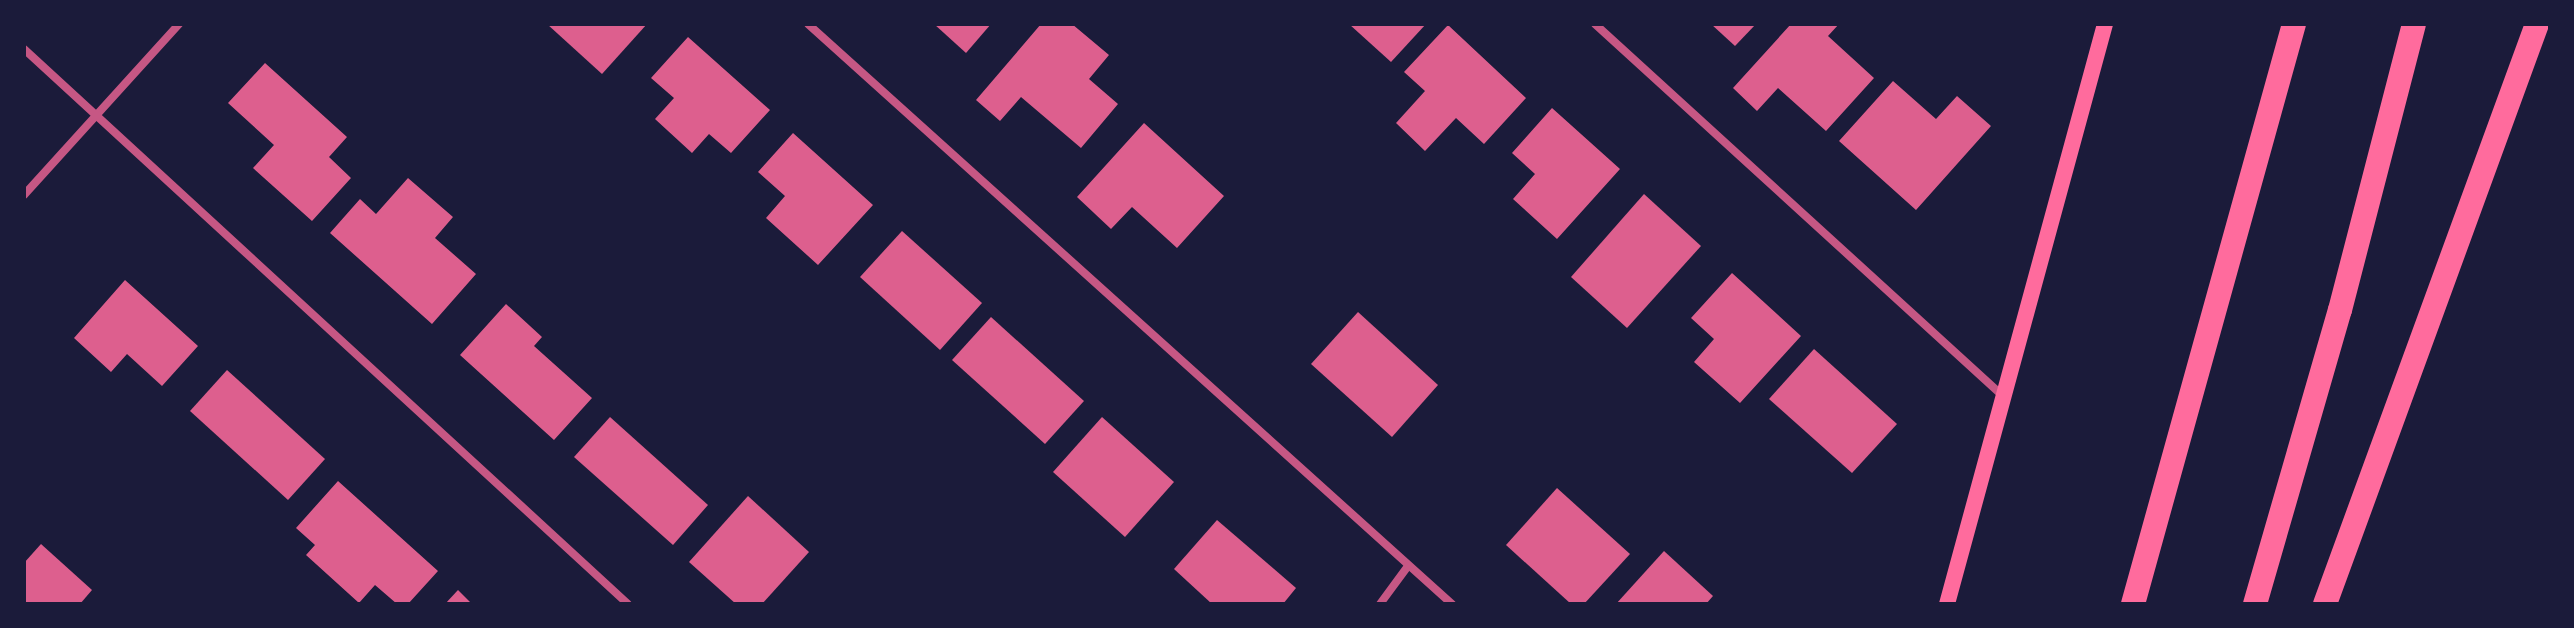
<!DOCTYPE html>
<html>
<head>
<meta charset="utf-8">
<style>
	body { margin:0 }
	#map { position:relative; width:2574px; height:628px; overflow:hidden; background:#1b1b3a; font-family:"PT Sans Narrow",sans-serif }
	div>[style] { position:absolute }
	.building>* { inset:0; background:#dd5f8e }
	.minor>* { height:8px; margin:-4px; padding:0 4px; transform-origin:4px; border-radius:4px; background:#c65784 }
	.secondary>* { height:16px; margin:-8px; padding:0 8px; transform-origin:8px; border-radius:8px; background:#ff6b9d }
	.motorway>* { height:24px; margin:-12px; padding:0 12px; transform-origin:12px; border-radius:12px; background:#ff6b9d }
	span { translate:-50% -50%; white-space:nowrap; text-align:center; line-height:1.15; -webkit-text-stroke:8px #1b1b3a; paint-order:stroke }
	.frame { position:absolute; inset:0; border:26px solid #1b1b3a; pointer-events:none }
</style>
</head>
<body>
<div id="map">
	<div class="building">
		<div style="clip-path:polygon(547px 24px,647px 24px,602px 74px)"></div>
		<div style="clip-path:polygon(934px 24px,991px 24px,966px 53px)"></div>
		<div style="clip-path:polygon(1041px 24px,1072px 24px,1109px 55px,1089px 79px,1118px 104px,1081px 148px,1021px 97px,1000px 121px,976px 100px)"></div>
		<div style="clip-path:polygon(1349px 24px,1426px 24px,1391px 62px)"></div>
		<div style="clip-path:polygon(1711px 24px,1756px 24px,1735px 46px)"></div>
		<div style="clip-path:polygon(1791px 24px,1839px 24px,1828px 36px,1874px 78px,1826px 131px,1778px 88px,1757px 111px,1733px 88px)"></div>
		<div style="clip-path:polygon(1448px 25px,1526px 98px,1484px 144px,1456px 118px,1425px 151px,1396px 123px,1425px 91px,1404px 72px)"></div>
		<div style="clip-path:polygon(688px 37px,770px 110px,731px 153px,709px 134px,692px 153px,655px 119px,674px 98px,651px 78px)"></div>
		<div style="clip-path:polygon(265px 63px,347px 137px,329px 157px,351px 178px,312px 221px,253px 168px,274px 145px,228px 103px)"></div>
		<div style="clip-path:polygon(1893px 81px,1936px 119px,1957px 96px,1991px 126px,1916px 210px,1839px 141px)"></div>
		<div style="clip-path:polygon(1552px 108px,1620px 169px,1557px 239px,1513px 199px,1535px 174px,1512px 153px)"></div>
		<div style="clip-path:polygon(1144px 123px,1224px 196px,1177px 248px,1132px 207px,1111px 229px,1077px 197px)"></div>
		<div style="clip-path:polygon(793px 133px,873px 205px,818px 265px,766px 218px,785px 196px,758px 172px)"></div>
		<div style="clip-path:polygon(408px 178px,453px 217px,435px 238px,476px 274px,432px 324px,330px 233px,360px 199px,376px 214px)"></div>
		<div style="clip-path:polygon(1644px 194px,1701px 246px,1627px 328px,1571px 277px)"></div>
		<div style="clip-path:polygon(902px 231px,982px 303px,940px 350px,860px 277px)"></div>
		<div style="clip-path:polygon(1732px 273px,1801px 336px,1740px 403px,1694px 362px,1714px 339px,1691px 318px)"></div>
		<div style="clip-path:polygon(125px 280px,198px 346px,162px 386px,127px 354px,111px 372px,74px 338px)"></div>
		<div style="clip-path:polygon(506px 304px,542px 337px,534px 346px,592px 398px,554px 440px,460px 355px)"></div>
		<div style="clip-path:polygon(1358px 312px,1438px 385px,1392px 437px,1311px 364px)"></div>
		<div style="clip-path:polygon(991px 317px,1084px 401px,1045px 444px,952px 360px)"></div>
		<div style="clip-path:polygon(1814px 349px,1897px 424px,1852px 473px,1769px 399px)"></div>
		<div style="clip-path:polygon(227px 370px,325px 459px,288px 500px,190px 411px)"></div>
		<div style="clip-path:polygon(610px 417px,708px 505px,673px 545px,574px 457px)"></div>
		<div style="clip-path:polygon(1102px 417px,1174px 482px,1125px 537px,1053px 472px)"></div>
		<div style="clip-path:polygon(338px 481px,438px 571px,408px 604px,397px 604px,375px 585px,359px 603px,306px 555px,315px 545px,296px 528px)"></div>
		<div style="clip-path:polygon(1557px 488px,1630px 554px,1584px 604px,1571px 604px,1506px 545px)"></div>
		<div style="clip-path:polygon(748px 496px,809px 552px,762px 604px,736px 604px,689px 562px)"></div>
		<div style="clip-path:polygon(1217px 520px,1296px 588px,1283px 604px,1212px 604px,1174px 569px)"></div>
		<div style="clip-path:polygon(41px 544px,92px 590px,80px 604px,24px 604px,24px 563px)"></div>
		<div style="clip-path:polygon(1664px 551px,1713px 596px,1706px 604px,1616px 604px)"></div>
		<div style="clip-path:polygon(458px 590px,472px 604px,445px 604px)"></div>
	</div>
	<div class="minor">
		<div style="left:808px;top:24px;width:867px;rotate:42.01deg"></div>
		<div style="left:1595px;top:24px;width:552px;rotate:42.36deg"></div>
		<div style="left:24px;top:49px;width:820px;rotate:42.58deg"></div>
		<div style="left:24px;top:195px;width:231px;rotate:-47.8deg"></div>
		<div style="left:1380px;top:604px;width:47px;rotate:-53.6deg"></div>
	</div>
	<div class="secondary">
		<div style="left:1947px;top:604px;width:601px;rotate:-74.76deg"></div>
	</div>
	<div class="motorway">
		<div style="left:2133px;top:604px;width:602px;rotate:-74.49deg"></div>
		<div style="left:2255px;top:604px;width:306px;rotate:-73.9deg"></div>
		<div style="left:2340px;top:310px;width:295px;rotate:-75.5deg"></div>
		<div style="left:2325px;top:604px;width:618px;rotate:-69.92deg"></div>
	</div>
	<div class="frame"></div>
</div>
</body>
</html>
